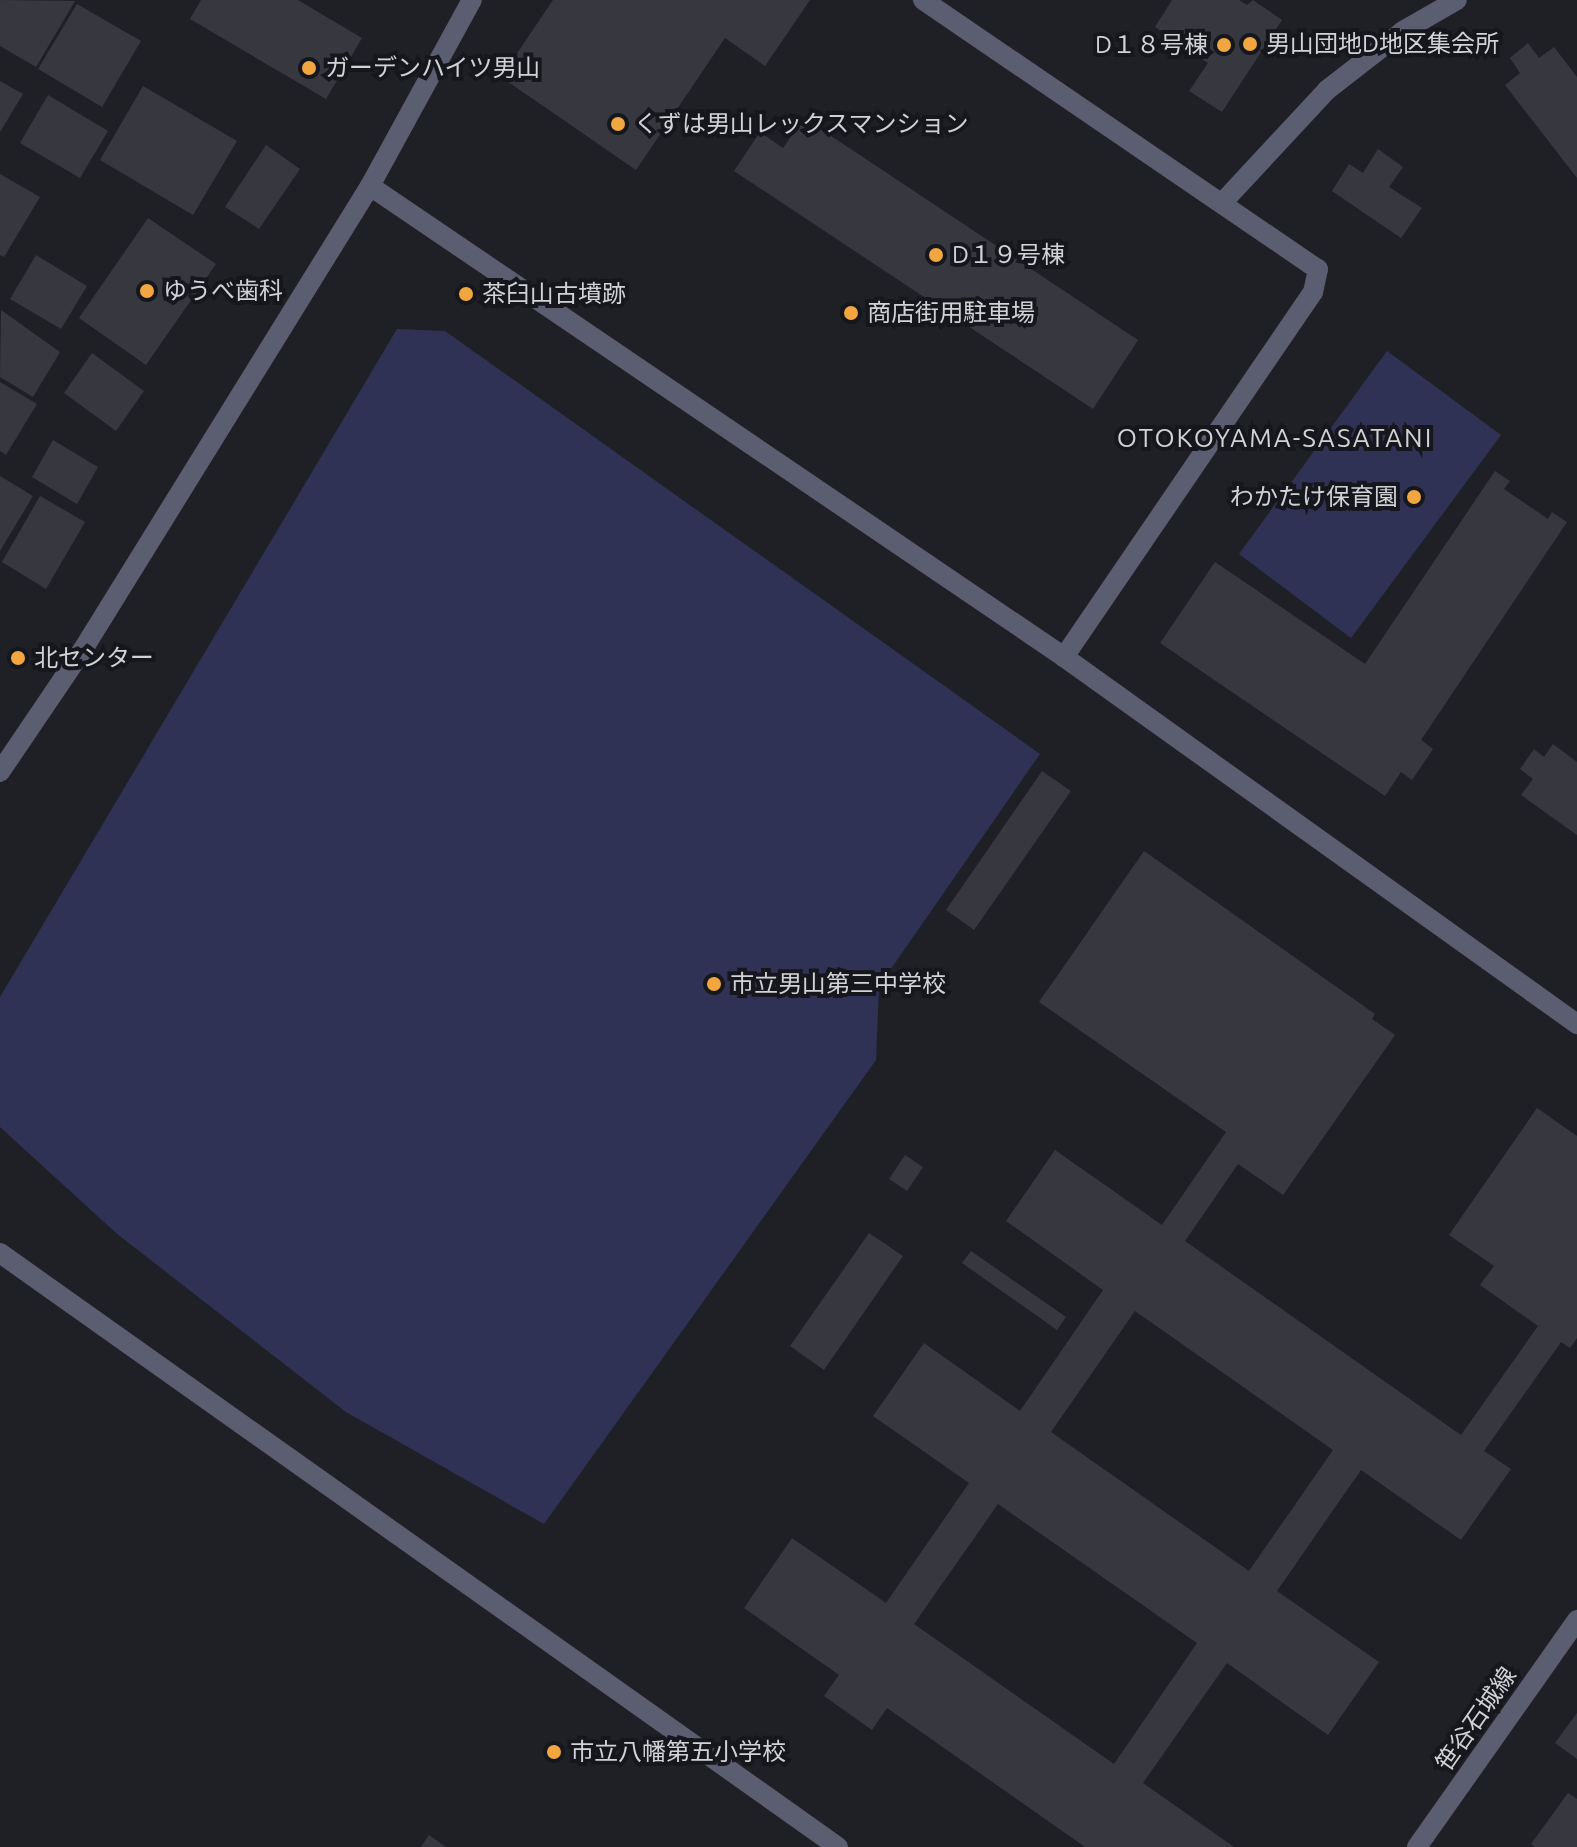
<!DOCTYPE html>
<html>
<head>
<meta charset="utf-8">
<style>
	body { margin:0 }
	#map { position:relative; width:1577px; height:1847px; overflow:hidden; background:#1f2026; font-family:Ubuntu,"Noto Sans JP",sans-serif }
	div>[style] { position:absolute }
	.green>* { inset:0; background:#303255 }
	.building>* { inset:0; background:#37383f }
	.minor>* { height:20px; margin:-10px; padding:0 10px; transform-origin:10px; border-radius:10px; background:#5b5d70 }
	.dots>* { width:22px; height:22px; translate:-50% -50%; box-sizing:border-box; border:4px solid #16171d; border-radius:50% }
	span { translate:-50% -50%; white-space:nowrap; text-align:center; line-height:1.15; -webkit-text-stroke:8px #16171d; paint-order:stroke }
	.poi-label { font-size:24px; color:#d1d2d6 }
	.left { translate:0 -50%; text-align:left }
	.right { translate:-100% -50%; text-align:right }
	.street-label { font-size:24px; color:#d1d2d6 }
	.neighbourhood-label { font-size:26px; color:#d1d2d6; letter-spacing:2px }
</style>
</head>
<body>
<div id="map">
	<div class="green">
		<div style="clip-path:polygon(397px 329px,445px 331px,1040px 754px,879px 986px,876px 1060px,544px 1524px,346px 1412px,116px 1233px,0 1127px,0 997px)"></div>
		<div style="clip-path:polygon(1387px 351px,1501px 435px,1351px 638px,1239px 554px)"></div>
	</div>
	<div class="building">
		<div style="clip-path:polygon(0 0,75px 1px,36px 67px,0 46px)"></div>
		<div style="clip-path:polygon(201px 0,298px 0,362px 38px,326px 99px,190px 19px)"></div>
		<div style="clip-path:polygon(553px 0,810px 0,765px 66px,725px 38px,636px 170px,501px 77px)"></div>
		<div style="clip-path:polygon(1172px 0,1239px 0,1247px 5px,1253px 0,1282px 20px,1222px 112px,1189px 91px,1208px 63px,1155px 27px)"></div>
		<div style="clip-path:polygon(77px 4px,141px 41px,102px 107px,38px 69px)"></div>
		<div style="clip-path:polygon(1528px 43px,1539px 58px,1554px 47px,1577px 77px,1577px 178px,1505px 85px,1520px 73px,1510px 58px)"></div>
		<div style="clip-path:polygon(0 81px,23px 94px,0 132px)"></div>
		<div style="clip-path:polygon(143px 86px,237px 141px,193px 215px,100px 160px)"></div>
		<div style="clip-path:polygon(48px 95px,108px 131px,80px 178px,20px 143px)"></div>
		<div style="clip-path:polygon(804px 118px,1138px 340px,1093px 409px,734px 171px,760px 132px,783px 148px)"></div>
		<div style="clip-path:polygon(266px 145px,300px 169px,259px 229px,225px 207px)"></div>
		<div style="clip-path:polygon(1378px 149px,1403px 167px,1389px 187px,1422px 208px,1401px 238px,1332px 191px,1349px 164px,1363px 173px)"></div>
		<div style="clip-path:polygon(0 174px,40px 197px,4px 257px,0 255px)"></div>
		<div style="clip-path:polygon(148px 218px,216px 264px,146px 365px,79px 318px)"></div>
		<div style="clip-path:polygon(36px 255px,87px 286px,61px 329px,10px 299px)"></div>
		<div style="clip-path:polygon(1px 310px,60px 352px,33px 397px,0 377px)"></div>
		<div style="clip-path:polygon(92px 353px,144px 391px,116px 431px,64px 393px)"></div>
		<div style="clip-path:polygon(0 382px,37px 404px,6px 455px,0 451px)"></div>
		<div style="clip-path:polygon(53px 440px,98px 467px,77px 504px,32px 477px)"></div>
		<div style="clip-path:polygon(1495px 471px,1510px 481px,1504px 489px,1548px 519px,1552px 512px,1567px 522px,1421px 740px,1433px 749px,1412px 780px,1401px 772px,1385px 796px,1160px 643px,1215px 562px,1365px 664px)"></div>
		<div style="clip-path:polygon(0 476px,33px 496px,0 551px)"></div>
		<div style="clip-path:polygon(40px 496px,85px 522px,46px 589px,2px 562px)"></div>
		<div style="clip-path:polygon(1553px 744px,1577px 762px,1577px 835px,1521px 795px,1533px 779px,1520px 769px,1534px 749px,1544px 757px)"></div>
		<div style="clip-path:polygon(1042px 771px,1071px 791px,974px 930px,946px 910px)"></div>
		<div style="clip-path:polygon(evenodd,1144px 851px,1375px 1014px,1372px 1019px,1395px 1035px,1283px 1195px,1238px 1164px,1185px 1241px,1461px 1435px,1538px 1326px,1480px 1285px,1494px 1266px,1449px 1235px,1537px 1108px,1577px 1136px,1577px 1338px,1570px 1348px,1561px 1342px,1484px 1451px,1511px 1469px,1461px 1540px,1361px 1470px,1277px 1591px,1379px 1662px,1328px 1735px,1227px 1663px,1143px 1783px,1234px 1847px,1085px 1847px,887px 1708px,872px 1730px,824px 1696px,839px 1675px,744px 1608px,792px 1538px,886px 1603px,969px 1483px,873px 1416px,924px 1343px,1020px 1411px,1103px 1290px,1006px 1221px,1055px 1150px,1162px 1225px,1226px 1132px,1039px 1002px,1144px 851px,1135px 1311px,1333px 1450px,1249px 1571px,1051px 1432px,1135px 1311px,1144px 851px,998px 1504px,1197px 1643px,1114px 1764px,914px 1624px,998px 1504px)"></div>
		<div style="clip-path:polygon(905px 1155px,923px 1167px,907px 1191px,889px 1179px)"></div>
		<div style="clip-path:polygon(869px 1233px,903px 1256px,824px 1370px,790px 1346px)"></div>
		<div style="clip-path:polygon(971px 1251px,1066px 1317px,1057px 1330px,962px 1263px)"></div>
		<div style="clip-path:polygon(1577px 1713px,1577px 1759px,1555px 1743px)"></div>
		<div style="clip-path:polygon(1568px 1793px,1577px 1799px,1577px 1847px,1535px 1847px,1531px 1844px)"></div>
		<div style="clip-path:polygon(429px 1835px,446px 1847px,421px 1847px)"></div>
	</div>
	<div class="minor">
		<div style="left:923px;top:0;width:478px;rotate:34.3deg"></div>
		<div style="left:1318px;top:269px;width:24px;rotate:102deg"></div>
		<div style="left:1313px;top:292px;width:442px;rotate:124.3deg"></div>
		<div style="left:370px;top:186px;width:839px;rotate:34.16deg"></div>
		<div style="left:1064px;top:657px;width:631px;rotate:35.58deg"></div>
		<div style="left:1222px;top:203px;width:154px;rotate:-47.1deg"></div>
		<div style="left:1327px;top:90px;width:96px;rotate:-37.8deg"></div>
		<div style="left:1403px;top:31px;width:62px;rotate:-29.9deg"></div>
		<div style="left:0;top:772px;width:146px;rotate:-55.9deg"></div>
		<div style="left:82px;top:651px;width:547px;rotate:-58.23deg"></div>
		<div style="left:370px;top:186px;width:212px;rotate:-61.3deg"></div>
		<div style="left:0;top:1253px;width:1027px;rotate:35.33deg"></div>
		<div style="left:1417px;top:1847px;width:278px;rotate:-54.8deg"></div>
	</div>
	<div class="dots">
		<div style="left:1250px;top:44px;background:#f1a63f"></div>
		<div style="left:1224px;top:45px;background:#f1a63f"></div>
		<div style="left:309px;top:68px;background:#f1a63f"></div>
		<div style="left:618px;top:124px;background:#f1a63f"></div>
		<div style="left:936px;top:255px;background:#f1a63f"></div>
		<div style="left:147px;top:291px;background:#f1a63f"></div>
		<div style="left:466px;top:294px;background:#f1a63f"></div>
		<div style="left:851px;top:313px;background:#f1a63f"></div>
		<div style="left:1414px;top:497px;background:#f1a63f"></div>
		<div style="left:18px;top:658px;background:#f1a63f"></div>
		<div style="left:714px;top:984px;background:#f1a63f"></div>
		<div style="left:554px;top:1752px;background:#f1a63f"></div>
	</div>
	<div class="poi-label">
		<span class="left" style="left:1266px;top:44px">男山団地D地区集会所</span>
		<span class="right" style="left:1208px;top:45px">D１８号棟</span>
		<span class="left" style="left:325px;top:68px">ガーデンハイツ男山</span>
		<span class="left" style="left:634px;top:124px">くずは男山レックスマンション</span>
		<span class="left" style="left:952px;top:255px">D１９号棟</span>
		<span class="left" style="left:163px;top:291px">ゆうべ歯科</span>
		<span class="left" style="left:482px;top:294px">茶臼山古墳跡</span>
		<span class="left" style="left:867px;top:313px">商店街用駐車場</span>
		<span class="right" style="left:1398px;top:497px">わかたけ保育園</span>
		<span class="left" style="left:34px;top:658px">北センター</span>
		<span class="left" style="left:730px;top:984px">市立男山第三中学校</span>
		<span class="left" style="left:570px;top:1752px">市立八幡第五小学校</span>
	</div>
	<div class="street-label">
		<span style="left:1476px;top:1719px;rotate:-55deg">笹谷石城線</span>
	</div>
	<div class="neighbourhood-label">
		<span style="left:1275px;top:438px">OTOKOYAMA-SASATANI</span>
	</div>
</div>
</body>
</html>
